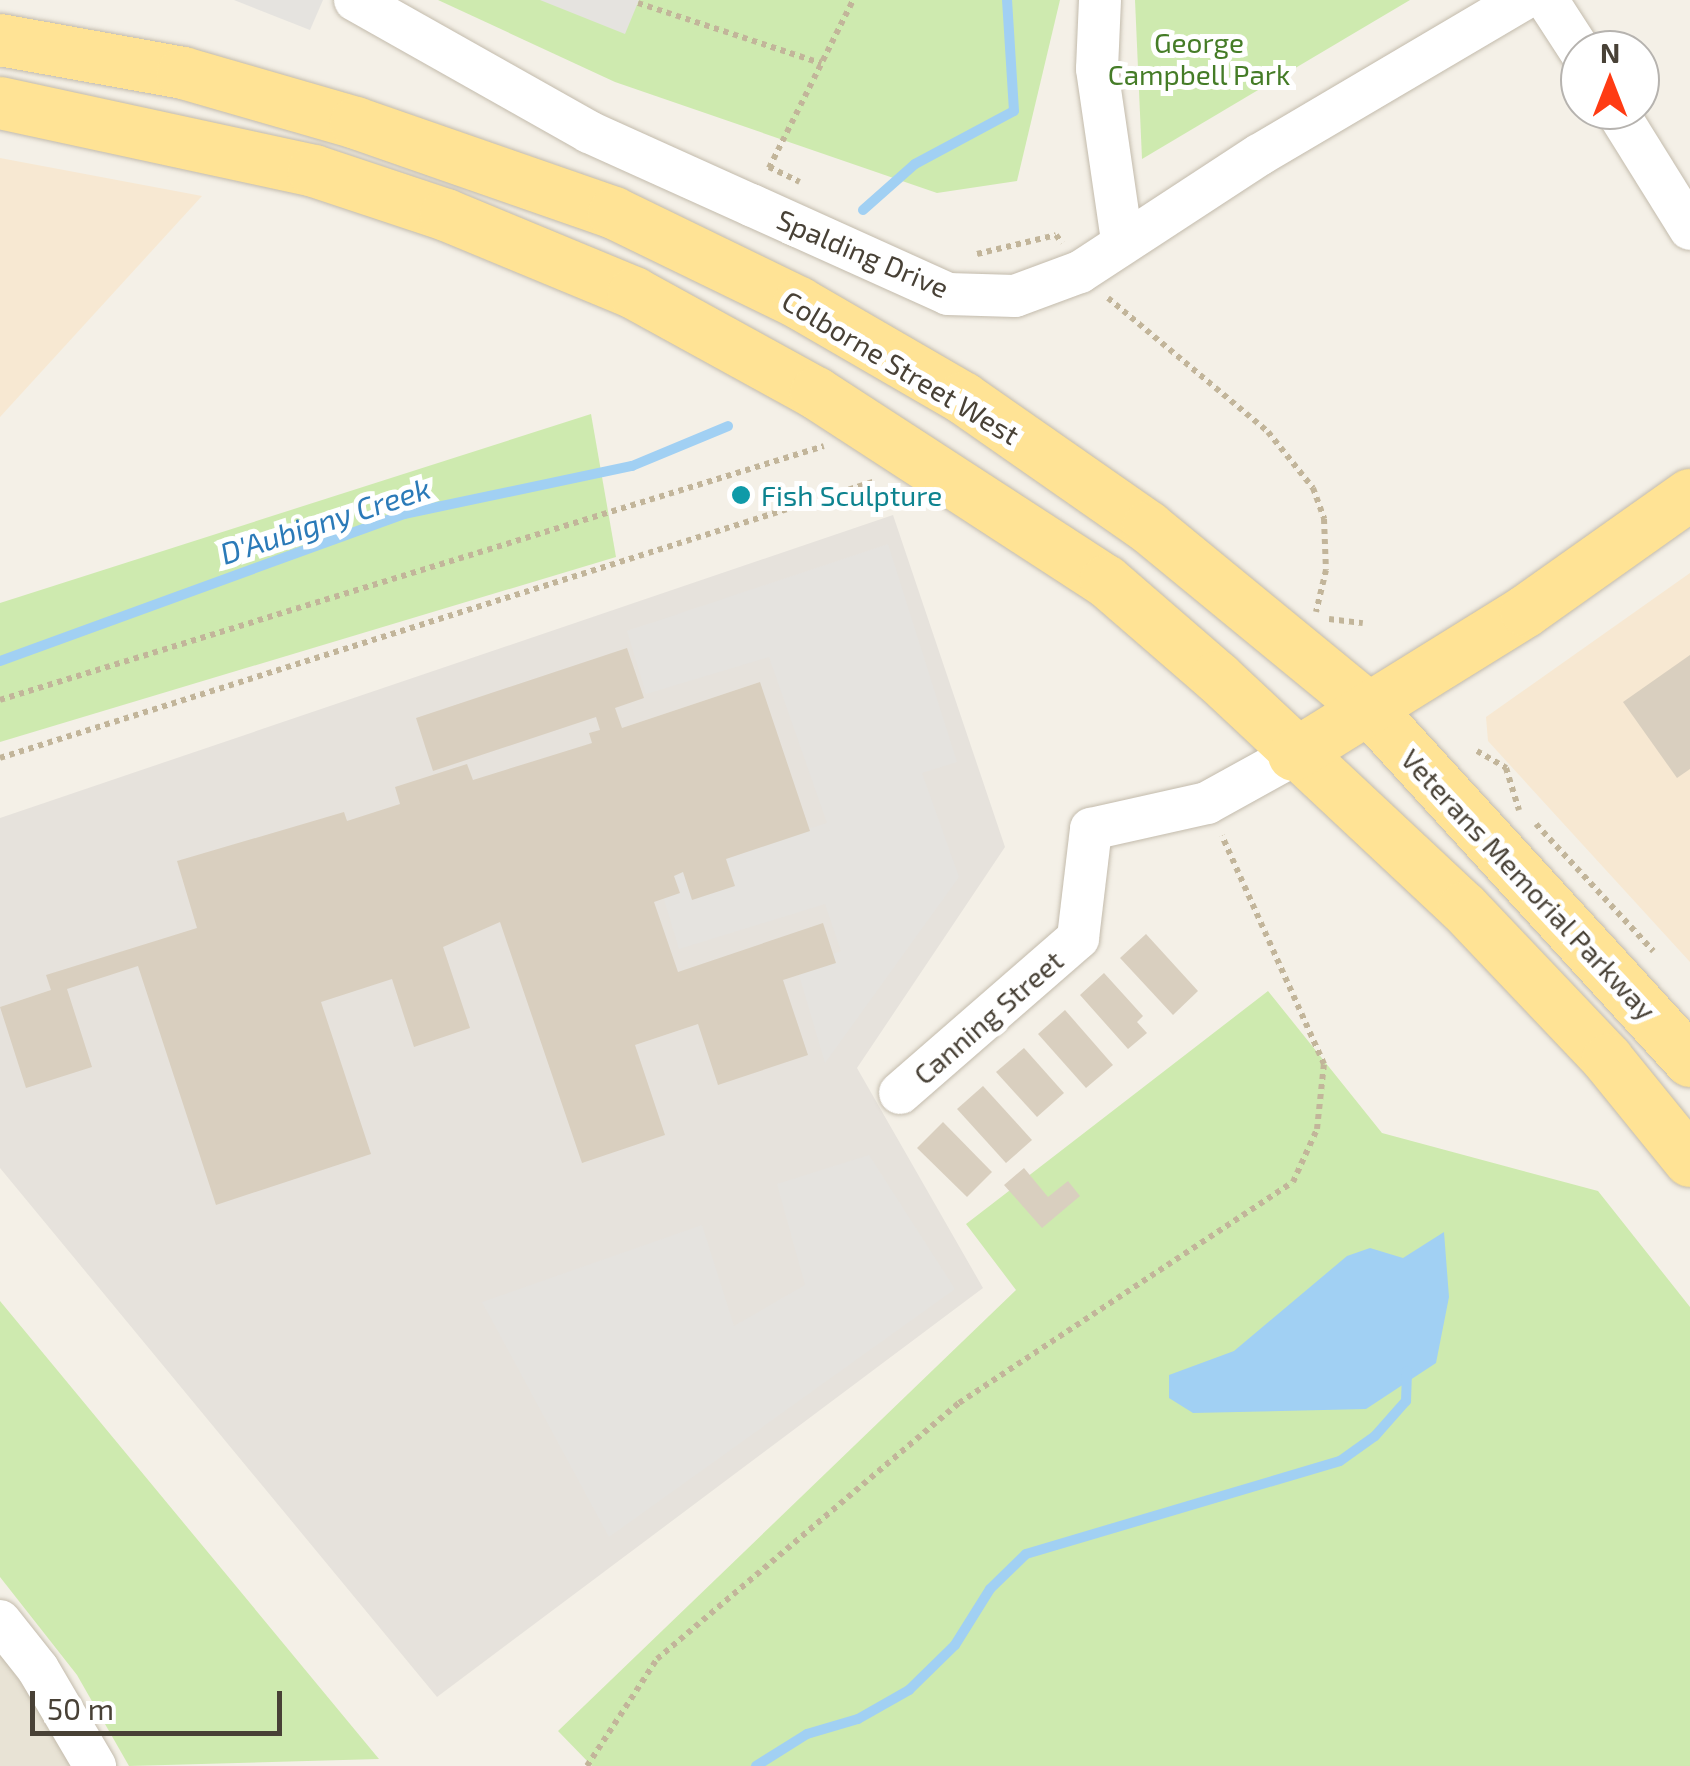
<!DOCTYPE html>
<html>
<head>
<meta charset="utf-8">
<style>
	body { margin:0 }
	#map { position:relative; width:1690px; height:1766px; overflow:hidden; background:#f4f0e7; font-family:"Exo 2",sans-serif }
	div>[style] { position:absolute }
	.residential>* { inset:0; background:#e8e3d5 }
	.commercial>* { inset:0; background:#f7e8d2 }
	.industrial>* { inset:0; background:#e6e2dc }
	.green>* { inset:0; background:#ceeaaf }
	.parking>* { inset:0; background:#e5e3df }
	.water>* { inset:0; background:#a1d0f3 }
	.stream>* { height:10px; margin:-5px; padding:0 5px; transform-origin:5px; border-radius:5px; background:#a1d0f3 }
	.building>* { inset:0; background:#d9cfbf }
	.path>* { height:6px; margin-top:-3px; transform-origin:0; background:repeating-linear-gradient(90deg,#c2b59a 0 5px,transparent 0 10px) }
	.roads { filter:drop-shadow(0 0 2px #c3bbac) drop-shadow(0 0 2px #c3bbac) }
	.minor>* { height:42px; margin:-21px; padding:0 21px; transform-origin:21px; border-radius:21px; background:#fff }
	.major>* { height:52px; margin:-26px; padding:0 26px; transform-origin:26px; border-radius:26px; background:#ffe395 }
	.dots>* { width:28px; height:28px; translate:-50% -50%; box-sizing:border-box; border:5px solid #fff; border-radius:50% }
	span { translate:-50% -50%; white-space:nowrap; text-align:center; line-height:1.15; -webkit-text-stroke:10px #fff; paint-order:stroke }
	.park-label { font-size:28px; color:#457c27 }
	.street-label { font-size:28px; color:#484136 }
	.culture-label { font-size:28px; color:#0d838f }
	.left { translate:0 -50%; text-align:left }
	.water-label { font-size:30px; color:#2b7ab8; font-style:italic }
	.north { position:absolute; left:1560px; top:30px; width:100px; height:100px; box-sizing:border-box; background:#fff; border:2px solid #b6b3af; border-radius:50%; rotate:0deg; font-size:28px; font-weight:700; line-height:40px; text-align:center; color:#484136 }
	.north::after { content:''; display:block; margin:auto; width:35px; height:45px; background:#ff3b13; clip-path:polygon(50% 0,100% 100%,50% 72%,0 100%) }
	.scale { position:absolute; left:30px; top:1691px; width:252px; height:45px; box-sizing:border-box; border:5px solid #484136; border-top:0; padding-left:12px; font-size:30px; line-height:35px; white-space:nowrap; color:#484136; -webkit-text-stroke:8px #fff; paint-order:stroke }
</style>
</head>
<body>
<div id="map">
	<div class="residential">
		<div style="clip-path:polygon(0 1654px,82px 1766px,0 1766px)"></div>
	</div>
	<div class="commercial">
		<div style="clip-path:polygon(0 158px,202px 196px,0 417px)"></div>
		<div style="clip-path:polygon(1690px 573px,1690px 962px,1488px 741px,1486px 717px)"></div>
	</div>
	<div class="industrial">
		<div style="clip-path:polygon(893px 515px,1005px 847px,857px 1068px,983px 1288px,437px 1697px,0 1168px,0 818px)"></div>
	</div>
	<div class="green">
		<div style="clip-path:polygon(438px 0,1060px 0,1017px 181px,937px 193px,615px 82px)"></div>
		<div style="clip-path:polygon(1135px 0,1410px 0,1142px 159px)"></div>
		<div style="clip-path:polygon(591px 414px,616px 557px,0 742px,0 603px)"></div>
		<div style="clip-path:polygon(1268px 991px,1382px 1133px,1598px 1191px,1690px 1307px,1690px 1766px,592px 1766px,558px 1731px,1016px 1290px,966px 1224px)"></div>
		<div style="clip-path:polygon(0 1301px,379px 1759px,129px 1766px,77px 1675px,0 1577px)"></div>
	</div>
	<div class="parking">
		<div style="clip-path:polygon(234px 0,323px 0,310px 30px)"></div>
		<div style="clip-path:polygon(540px 0,639px 0,625px 34px)"></div>
		<div style="clip-path:polygon(888px 544px,957px 762px,922px 773px,959px 877px,825px 1063px,797px 968px,841px 951px,825px 904px,679px 949px,657px 876px,827px 823px,769px 657px,646px 694px,627px 631px)"></div>
		<div style="clip-path:polygon(869px 1155px,955px 1289px,609px 1537px,482px 1302px,702px 1225px,734px 1326px,805px 1285px,777px 1184px)"></div>
	</div>
	<div class="water">
		<div style="clip-path:polygon(1444px 1232px,1449px 1297px,1436px 1363px,1366px 1409px,1193px 1413px,1169px 1398px,1169px 1375px,1234px 1351px,1347px 1256px,1370px 1248px,1403px 1258px)"></div>
	</div>
	<div class="stream">
		<div style="left:863px;top:210px;width:69px;rotate:-41.5deg"></div>
		<div style="left:915px;top:164px;width:112px;rotate:-28.2deg"></div>
		<div style="left:1014px;top:111px;width:111px;rotate:-93.6deg"></div>
		<div style="left:0;top:661px;width:430px;rotate:-20deg"></div>
		<div style="left:404px;top:514px;width:233px;rotate:-11.9deg"></div>
		<div style="left:632px;top:466px;width:104px;rotate:-22.6deg"></div>
		<div style="left:756px;top:1766px;width:60px;rotate:-32.1deg"></div>
		<div style="left:807px;top:1734px;width:53px;rotate:-16.4deg"></div>
		<div style="left:858px;top:1719px;width:59px;rotate:-29.6deg"></div>
		<div style="left:909px;top:1690px;width:64px;rotate:-44.4deg"></div>
		<div style="left:955px;top:1645px;width:66px;rotate:-58deg"></div>
		<div style="left:990px;top:1589px;width:50px;rotate:-44.2deg"></div>
		<div style="left:1026px;top:1554px;width:327px;rotate:-16.5deg"></div>
		<div style="left:1340px;top:1461px;width:43px;rotate:-35.5deg"></div>
		<div style="left:1375px;top:1436px;width:47px;rotate:-48.5deg"></div>
		<div style="left:1406px;top:1401px;width:30px;rotate:-88deg"></div>
	</div>
	<div class="building">
		<div style="clip-path:polygon(627px 648px,644px 698px,615px 708px,622px 728px,760px 682px,810px 831px,726px 859px,735px 886px,692px 900px,683px 872px,674px 876px,680px 893px,654px 902px,678px 972px,823px 923px,836px 963px,783px 980px,808px 1055px,718px 1085px,698px 1024px,635px 1045px,665px 1135px,582px 1163px,500px 922px,443px 947px,470px 1028px,414px 1047px,392px 979px,321px 1002px,371px 1154px,216px 1205px,138px 966px,67px 989px,92px 1067px,26px 1088px,0 1007px,51px 990px,46px 975px,197px 928px,177px 861px,344px 812px,347px 821px,400px 804px,395px 787px,467px 764px,473px 780px,592px 743px,589px 733px,600px 730px,596px 717px,433px 771px,416px 718px)"></div>
		<div style="clip-path:polygon(1690px 655px,1690px 769px,1677px 778px,1623px 702px)"></div>
		<div style="clip-path:polygon(1146px 934px,1198px 991px,1173px 1015px,1120px 958px)"></div>
		<div style="clip-path:polygon(1104px 973px,1143px 1016px,1137px 1022px,1147px 1033px,1128px 1049px,1080px 995px)"></div>
		<div style="clip-path:polygon(1065px 1010px,1113px 1065px,1086px 1088px,1038px 1034px)"></div>
		<div style="clip-path:polygon(1024px 1048px,1064px 1093px,1037px 1117px,996px 1072px)"></div>
		<div style="clip-path:polygon(983px 1086px,1032px 1140px,1006px 1163px,957px 1109px)"></div>
		<div style="clip-path:polygon(943px 1122px,992px 1172px,967px 1197px,917px 1148px)"></div>
		<div style="clip-path:polygon(1024px 1168px,1048px 1197px,1068px 1181px,1080px 1196px,1042px 1228px,1004px 1185px)"></div>
	</div>
	<div class="path">
		<div style="left:638px;top:3px;width:193px;rotate:18.2deg"></div>
		<div style="left:769px;top:167px;width:34px;rotate:26deg"></div>
		<div style="left:769px;top:168px;width:188px;rotate:-63.4deg"></div>
		<div style="left:977px;top:254px;width:81px;rotate:-13.5deg"></div>
		<div style="left:1056px;top:235px;width:10px;rotate:53deg"></div>
		<div style="left:1108px;top:298px;width:209px;rotate:39.9deg"></div>
		<div style="left:1268px;top:432px;width:72px;rotate:51.2deg"></div>
		<div style="left:1313px;top:488px;width:33px;rotate:70deg"></div>
		<div style="left:1324px;top:519px;width:51px;rotate:87.8deg"></div>
		<div style="left:1326px;top:570px;width:43px;rotate:103.4deg"></div>
		<div style="left:1329px;top:619px;width:34px;rotate:7deg"></div>
		<div style="left:0;top:700px;width:862px;rotate:-17.13deg"></div>
		<div style="left:1477px;top:751px;width:34px;rotate:30deg"></div>
		<div style="left:1506px;top:768px;width:44px;rotate:72.8deg"></div>
		<div style="left:0;top:758px;width:919px;rotate:-17.55deg"></div>
		<div style="left:1536px;top:824px;width:173px;rotate:47.3deg"></div>
		<div style="left:587px;top:1766px;width:128px;rotate:-56.8deg"></div>
		<div style="left:657px;top:1659px;width:396px;rotate:-40.3deg"></div>
		<div style="left:959px;top:1403px;width:400px;rotate:-33.5deg"></div>
		<div style="left:1293px;top:1182px;width:58px;rotate:-65.6deg"></div>
		<div style="left:1317px;top:1129px;width:65px;rotate:-83.9deg"></div>
		<div style="left:1324px;top:1064px;width:250px;rotate:-114.1deg"></div>
	</div>
	<div class="roads">
		<div class="minor">
			<div style="left:355px;top:0;width:269px;rotate:29.4deg"></div>
			<div style="left:589px;top:132px;width:178px;rotate:24.3deg"></div>
			<div style="left:751px;top:205px;width:216px;rotate:24.3deg"></div>
			<div style="left:948px;top:294px;width:67px;rotate:1.7deg"></div>
			<div style="left:1015px;top:296px;width:69px;rotate:-20.3deg"></div>
			<div style="left:1080px;top:272px;width:214px;rotate:-33.2deg"></div>
			<div style="left:1259px;top:155px;width:305px;rotate:-30.5deg"></div>
			<div style="left:1100px;top:0;width:69px;rotate:92.5deg"></div>
			<div style="left:1097px;top:69px;width:174px;rotate:81.7deg"></div>
			<div style="left:1547px;top:0;width:61px;rotate:57.1deg"></div>
			<div style="left:1616px;top:110px;width:140px;rotate:58.1deg"></div>
			<div style="left:900px;top:1093px;width:236px;rotate:-41deg"></div>
			<div style="left:1078px;top:938px;width:110px;rotate:-83.2deg"></div>
			<div style="left:1091px;top:829px;width:119px;rotate:-12.6deg"></div>
			<div style="left:1207px;top:803px;width:99px;rotate:-28.9deg"></div>
			<div style="left:0;top:1621px;width:61px;rotate:51.6deg"></div>
			<div style="left:38px;top:1669px;width:113px;rotate:59.6deg"></div>
		</div>
		<div class="major">
			<div style="left:0;top:40px;width:186px;rotate:10.2deg"></div>
			<div style="left:183px;top:73px;width:180px;rotate:16.1deg"></div>
			<div style="left:356px;top:123px;width:273px;rotate:19.2deg"></div>
			<div style="left:614px;top:213px;width:206px;rotate:25.9deg"></div>
			<div style="left:799px;top:303px;width:190px;rotate:30.1deg"></div>
			<div style="left:963px;top:398px;width:226px;rotate:34.9deg"></div>
			<div style="left:1148px;top:527px;width:285px;rotate:39.4deg"></div>
			<div style="left:1368px;top:708px;width:478px;rotate:47.6deg"></div>
			<div style="left:0;top:103px;width:321px;rotate:12.2deg"></div>
			<div style="left:314px;top:171px;width:139px;rotate:18.4deg"></div>
			<div style="left:446px;top:215px;width:204px;rotate:22.5deg"></div>
			<div style="left:634px;top:293px;width:208px;rotate:28.8deg"></div>
			<div style="left:816px;top:393px;width:346px;rotate:33deg"></div>
			<div style="left:1106px;top:581px;width:147px;rotate:40.9deg"></div>
			<div style="left:1217px;top:677px;width:338px;rotate:43.1deg"></div>
			<div style="left:1464px;top:908px;width:209px;rotate:46.5deg"></div>
			<div style="left:1608px;top:1060px;width:130px;rotate:50.9deg"></div>
			<div style="left:1294px;top:755px;width:273px;rotate:-31.8deg"></div>
			<div style="left:1526px;top:611px;width:201px;rotate:-35.3deg"></div>
		</div>
	</div>
	<div class="dots">
		<div style="left:741px;top:495px;background:#0f9aa8"></div>
	</div>
	<div class="park-label">
		<span style="left:1199px;top:58px">George<br>Campbell Park</span>
	</div>
	<div class="street-label">
		<span style="left:863px;top:253px;rotate:23deg">Spalding Drive</span>
		<span style="left:901px;top:367px;rotate:31deg">Colborne Street West</span>
		<span style="left:1529px;top:884px;rotate:47deg">Veterans Memorial Parkway</span>
		<span style="left:988px;top:1017px;rotate:-41deg">Canning Street</span>
	</div>
	<div class="culture-label">
		<span class="left" style="left:761px;top:495px">Fish Sculpture</span>
	</div>
	<div class="water-label">
		<span style="left:325px;top:520px;rotate:-18deg">D'Aubigny Creek</span>
	</div>
	<div class="north">N</div>
	<div class="scale">50 m</div>
</div>
</body>
</html>
